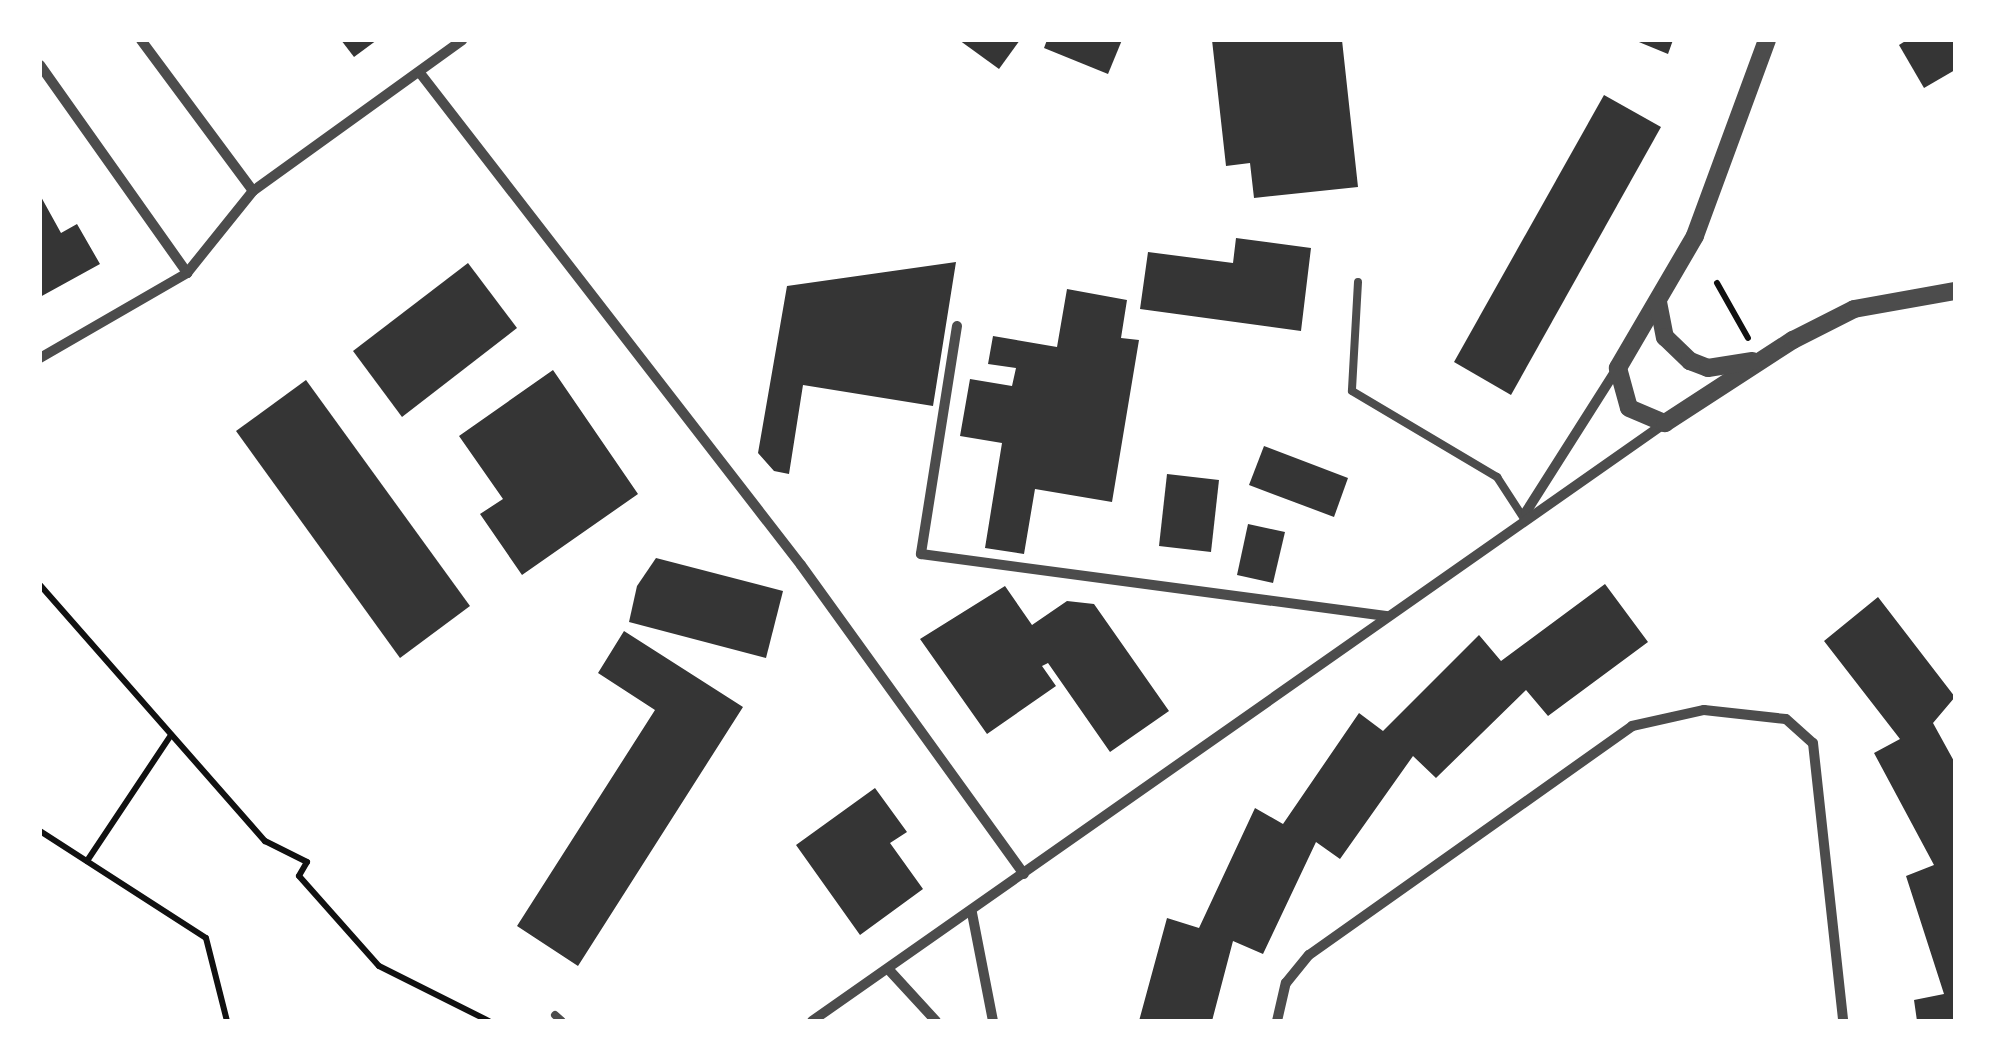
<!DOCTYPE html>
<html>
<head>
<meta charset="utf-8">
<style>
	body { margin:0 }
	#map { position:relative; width:1995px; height:1061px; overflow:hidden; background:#fff; font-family:Ubuntu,sans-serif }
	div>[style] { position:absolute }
	.building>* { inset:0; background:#353535 }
	.path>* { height:6px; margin:-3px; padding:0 3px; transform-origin:3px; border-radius:3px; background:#111 }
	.service>* { height:8px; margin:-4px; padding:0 4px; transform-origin:4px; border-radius:4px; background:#4c4c4c }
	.minor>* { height:10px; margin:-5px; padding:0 5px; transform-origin:5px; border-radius:5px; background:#4c4c4c }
	.tertiary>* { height:18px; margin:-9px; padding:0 9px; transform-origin:9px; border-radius:9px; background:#4c4c4c }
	span { translate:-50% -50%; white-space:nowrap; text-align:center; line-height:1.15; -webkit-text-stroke:8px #fff; paint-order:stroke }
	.frame { position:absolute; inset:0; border:42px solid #fff; pointer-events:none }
</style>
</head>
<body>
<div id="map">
	<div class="building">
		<div style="clip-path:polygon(341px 40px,377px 40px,354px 57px)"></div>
		<div style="clip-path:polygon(959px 40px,1020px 40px,999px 69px)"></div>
		<div style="clip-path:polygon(1047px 40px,1122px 40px,1108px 74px,1044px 48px)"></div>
		<div style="clip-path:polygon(1212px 40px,1342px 40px,1358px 187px,1254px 198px,1250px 163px,1226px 166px)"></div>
		<div style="clip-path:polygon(1634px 40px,1673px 40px,1668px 54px)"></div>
		<div style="clip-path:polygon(1907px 40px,1953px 40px,1955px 70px,1924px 88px,1899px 45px)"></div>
		<div style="clip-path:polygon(1604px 95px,1661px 127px,1511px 395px,1454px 362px)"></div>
		<div style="clip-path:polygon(40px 195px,61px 233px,77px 224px,100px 264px,40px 297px)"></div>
		<div style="clip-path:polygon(1236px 238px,1311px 248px,1301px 331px,1140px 309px,1148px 252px,1233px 263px)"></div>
		<div style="clip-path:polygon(956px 262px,933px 406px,803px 385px,789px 474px,774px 471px,758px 453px,787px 286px)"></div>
		<div style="clip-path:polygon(468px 263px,517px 328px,402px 417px,353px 351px)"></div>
		<div style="clip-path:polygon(1067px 289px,1127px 300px,1121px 338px,1139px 340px,1112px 502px,1035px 489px,1024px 554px,985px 548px,1002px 443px,960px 436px,970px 379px,1012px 386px,1016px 368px,988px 364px,993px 336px,1057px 347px)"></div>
		<div style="clip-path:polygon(553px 370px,638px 494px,522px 575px,480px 514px,503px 499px,459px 436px)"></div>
		<div style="clip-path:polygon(306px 380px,470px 606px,400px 658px,236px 431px)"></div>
		<div style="clip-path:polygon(1264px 446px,1348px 478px,1334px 517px,1249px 485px)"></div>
		<div style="clip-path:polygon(1167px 474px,1219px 480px,1211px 552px,1159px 546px)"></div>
		<div style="clip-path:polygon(1248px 524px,1285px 532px,1273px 583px,1237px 575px)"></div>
		<div style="clip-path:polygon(656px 558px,783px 591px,766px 658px,629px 622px,637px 586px)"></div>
		<div style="clip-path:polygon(1605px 584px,1648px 642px,1548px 716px,1526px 690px,1436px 778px,1413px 756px,1340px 859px,1316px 842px,1263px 954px,1233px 941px,1212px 1021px,1139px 1021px,1167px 918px,1199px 928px,1255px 808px,1283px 824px,1359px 713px,1383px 731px,1479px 635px,1501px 661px)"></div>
		<div style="clip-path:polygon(1005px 586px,1032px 625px,1067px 601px,1094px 604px,1169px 711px,1110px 752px,1048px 663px,1042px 666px,1056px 686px,987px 734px,920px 639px)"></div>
		<div style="clip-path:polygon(1878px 597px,1955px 697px,1933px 723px,1955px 763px,1955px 1021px,1917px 1021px,1914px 1000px,1944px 994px,1906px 876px,1934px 865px,1874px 753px,1900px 739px,1824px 641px)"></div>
		<div style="clip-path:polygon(624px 631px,743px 707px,578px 966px,517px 926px,655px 710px,598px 673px)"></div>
		<div style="clip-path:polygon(875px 788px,907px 832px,890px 843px,923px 889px,860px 935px,796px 845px)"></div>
	</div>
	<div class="path">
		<div style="left:1717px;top:283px;width:63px;rotate:60.6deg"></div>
		<div style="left:40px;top:585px;width:341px;rotate:48.7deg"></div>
		<div style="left:265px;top:841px;width:47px;rotate:26.6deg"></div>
		<div style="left:307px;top:862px;width:16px;rotate:120deg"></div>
		<div style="left:299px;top:876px;width:120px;rotate:48.4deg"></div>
		<div style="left:379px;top:966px;width:123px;rotate:26.6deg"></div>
		<div style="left:40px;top:831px;width:197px;rotate:32.8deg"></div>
		<div style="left:206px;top:938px;width:86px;rotate:75.8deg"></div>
		<div style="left:87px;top:861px;width:151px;rotate:-56.3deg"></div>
	</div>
	<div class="service">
		<div style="left:1358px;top:282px;width:109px;rotate:93.2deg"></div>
		<div style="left:1352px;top:391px;width:169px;rotate:30.7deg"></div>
		<div style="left:1497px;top:477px;width:48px;rotate:57deg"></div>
		<div style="left:555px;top:1015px;width:9px;rotate:41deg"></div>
	</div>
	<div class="minor">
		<div style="left:141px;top:40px;width:188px;rotate:53.4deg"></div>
		<div style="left:40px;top:65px;width:255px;rotate:54.7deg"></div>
		<div style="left:420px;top:73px;width:622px;rotate:52.25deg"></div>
		<div style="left:801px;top:565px;width:381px;rotate:54.2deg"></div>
		<div style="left:957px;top:326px;width:231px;rotate:99deg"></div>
		<div style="left:921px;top:554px;width:471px;rotate:7.6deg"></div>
		<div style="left:40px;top:358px;width:170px;rotate:-30deg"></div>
		<div style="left:187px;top:273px;width:105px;rotate:-51.2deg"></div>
		<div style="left:253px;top:191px;width:258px;rotate:-35.8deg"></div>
		<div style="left:1526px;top:512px;width:168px;rotate:-57.6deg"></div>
		<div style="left:972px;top:913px;width:110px;rotate:79deg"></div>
		<div style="left:890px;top:971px;width:68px;rotate:47.4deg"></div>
		<div style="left:812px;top:1021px;width:1042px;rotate:-35.03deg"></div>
		<div style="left:1277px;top:1021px;width:39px;rotate:-77deg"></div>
		<div style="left:1286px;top:983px;width:36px;rotate:-51deg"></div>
		<div style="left:1309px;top:955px;width:396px;rotate:-35.3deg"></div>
		<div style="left:1632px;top:726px;width:74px;rotate:-12.5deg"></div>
		<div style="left:1704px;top:710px;width:82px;rotate:6.3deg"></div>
		<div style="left:1786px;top:719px;width:36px;rotate:42deg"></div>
		<div style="left:1813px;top:743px;width:280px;rotate:83.8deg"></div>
	</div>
	<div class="tertiary">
		<div style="left:1767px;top:40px;width:209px;rotate:110.2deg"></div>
		<div style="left:1695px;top:236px;width:153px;rotate:120.3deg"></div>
		<div style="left:1618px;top:368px;width:41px;rotate:74.6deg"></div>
		<div style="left:1629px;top:408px;width:39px;rotate:23deg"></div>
		<div style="left:1665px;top:423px;width:153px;rotate:-33deg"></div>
		<div style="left:1793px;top:340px;width:68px;rotate:-26.9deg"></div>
		<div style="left:1854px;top:309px;width:103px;rotate:-10.1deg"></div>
		<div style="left:1658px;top:302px;width:36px;rotate:79deg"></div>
		<div style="left:1665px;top:337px;width:35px;rotate:44deg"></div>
		<div style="left:1690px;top:361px;width:19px;rotate:21deg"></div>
		<div style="left:1708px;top:368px;width:45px;rotate:-9deg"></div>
	</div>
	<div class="frame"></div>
</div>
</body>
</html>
